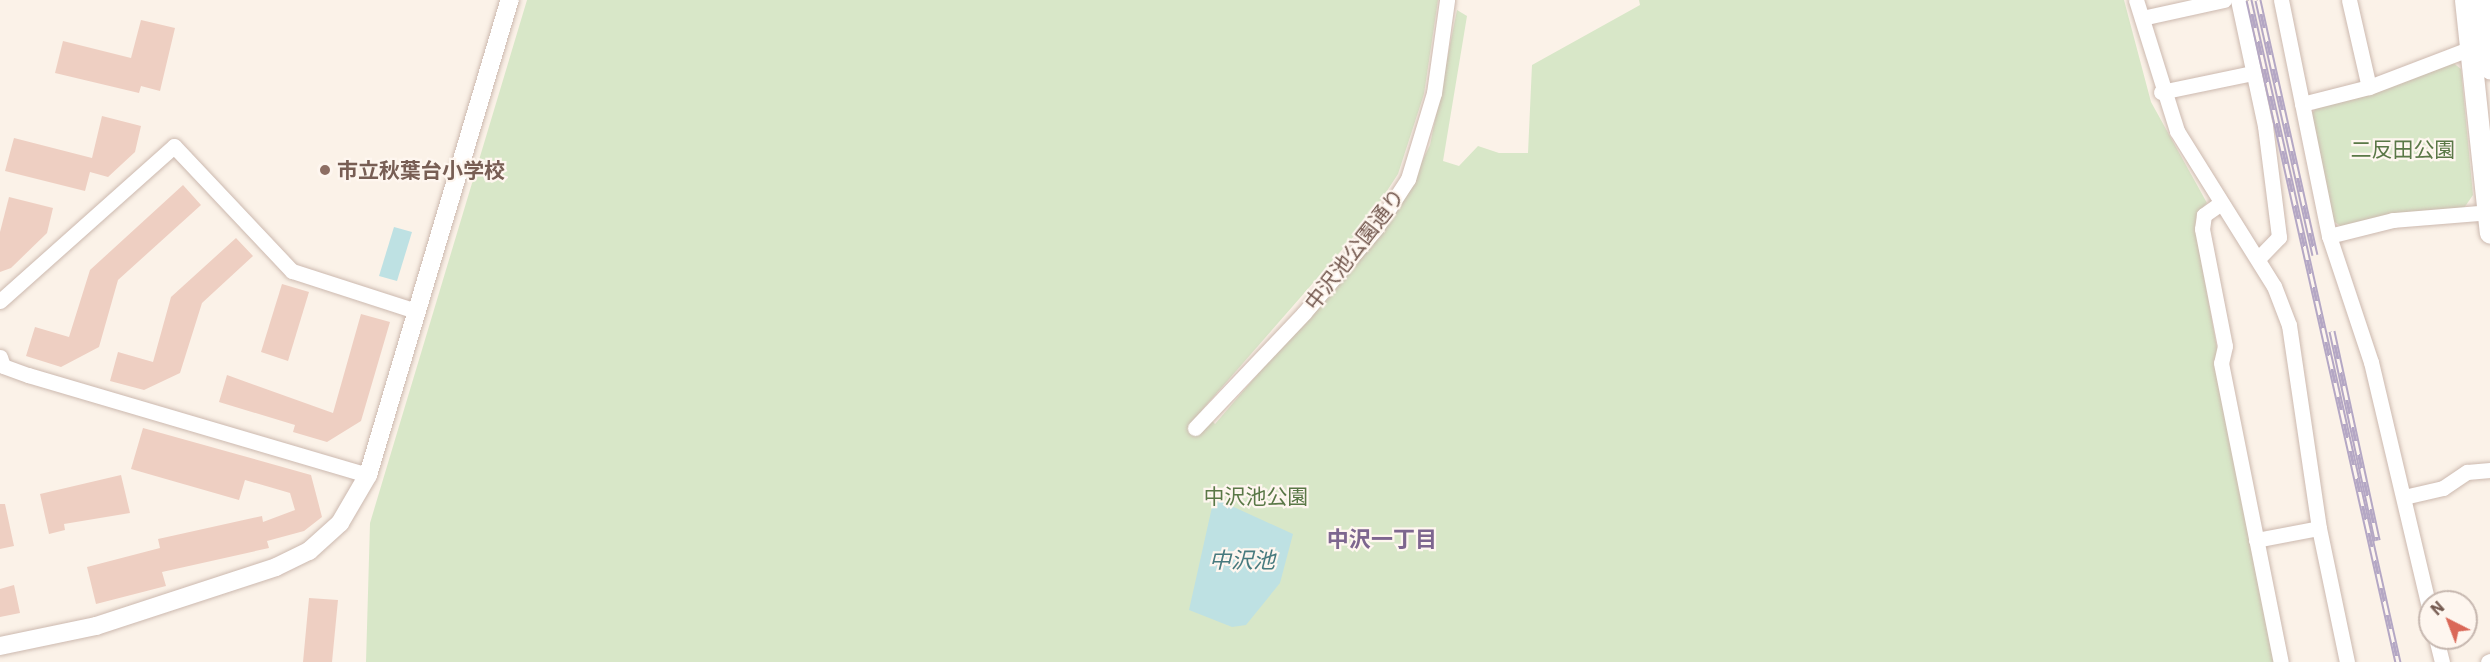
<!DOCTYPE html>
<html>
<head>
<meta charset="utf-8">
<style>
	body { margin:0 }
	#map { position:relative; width:2490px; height:662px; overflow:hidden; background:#fbf2e8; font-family:"IBM Plex Sans","Noto Sans JP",sans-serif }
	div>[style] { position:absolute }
	.green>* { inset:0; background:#d8e7c8 }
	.water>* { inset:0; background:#bee1e3 }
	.building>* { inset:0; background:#eecfc2 }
	.roads { filter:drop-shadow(0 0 2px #ccb9af) drop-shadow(0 0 2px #ccb9af) }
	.minor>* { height:15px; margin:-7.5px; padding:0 7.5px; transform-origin:7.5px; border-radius:7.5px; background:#fff }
	.tertiary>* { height:18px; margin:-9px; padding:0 9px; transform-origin:9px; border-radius:9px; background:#fff }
	.secondary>* { height:21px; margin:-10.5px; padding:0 10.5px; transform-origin:10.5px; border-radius:10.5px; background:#fff }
	.rail>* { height:7px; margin-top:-3.5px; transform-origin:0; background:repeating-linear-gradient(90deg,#fef6ef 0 14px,#b4a7c4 0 28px); box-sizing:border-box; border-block:2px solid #b4a7c4 }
	.dots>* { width:16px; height:16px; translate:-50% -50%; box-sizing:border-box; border:3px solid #fef6ef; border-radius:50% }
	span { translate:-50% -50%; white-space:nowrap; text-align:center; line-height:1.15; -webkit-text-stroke:4.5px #fef6ef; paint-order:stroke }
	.park-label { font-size:21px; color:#5a7847 }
	.education-label { font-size:21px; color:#785e54; font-weight:700 }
	.left { translate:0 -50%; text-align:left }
	.street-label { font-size:21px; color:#73584e }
	.neighbourhood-label { font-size:22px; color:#7d668f; font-weight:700 }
	.water-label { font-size:22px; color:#477a7e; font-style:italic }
	.north { position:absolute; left:2418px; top:590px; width:60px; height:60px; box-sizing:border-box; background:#fef6ef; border:2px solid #c6b7af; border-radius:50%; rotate:318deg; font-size:16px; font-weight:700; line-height:24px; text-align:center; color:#73584e }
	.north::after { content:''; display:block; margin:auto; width:21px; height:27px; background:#da6858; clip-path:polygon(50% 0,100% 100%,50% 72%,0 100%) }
</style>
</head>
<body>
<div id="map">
	<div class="green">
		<div style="clip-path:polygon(527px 0,1438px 0,1424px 94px,1398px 174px,1368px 220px,1202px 410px,1215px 424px,1399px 209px,1430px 145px,1457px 10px,1467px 16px,1443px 161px,1459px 166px,1478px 146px,1499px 153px,1528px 153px,1532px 65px,1640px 5px,1639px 0,2124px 0,2151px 102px,2207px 203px,2197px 213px,2195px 227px,2274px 662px,366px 662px,370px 523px)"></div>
		<div style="clip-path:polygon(2452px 62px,2461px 69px,2473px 195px,2464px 208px,2342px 227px,2332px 220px,2311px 115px,2317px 107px)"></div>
	</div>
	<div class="water">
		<div style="clip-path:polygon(394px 227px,412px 232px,397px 281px,379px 276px)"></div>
		<div style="clip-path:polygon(1214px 498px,1293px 534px,1280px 583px,1246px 625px,1232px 627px,1189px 610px)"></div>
	</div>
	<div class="building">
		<div style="clip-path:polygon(141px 20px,175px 28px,160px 91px,141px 86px,139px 93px,55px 73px,63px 41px,131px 58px)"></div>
		<div style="clip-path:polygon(102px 116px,141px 126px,135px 152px,108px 177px,90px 172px,85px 191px,5px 171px,14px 138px,92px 158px)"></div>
		<div style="clip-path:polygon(183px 185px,201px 205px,118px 280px,99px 347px,61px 367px,26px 356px,35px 327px,69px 337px,90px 270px)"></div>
		<div style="clip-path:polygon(9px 197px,53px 208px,47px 233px,11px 268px,0 272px,0 232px)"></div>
		<div style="clip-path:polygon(236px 238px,253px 256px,202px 303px,180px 373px,144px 390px,110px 381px,118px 352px,153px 362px,171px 297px)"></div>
		<div style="clip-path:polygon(282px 284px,309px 292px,288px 361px,261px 352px)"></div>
		<div style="clip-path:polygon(361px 314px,390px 322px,361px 421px,327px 442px,293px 432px,295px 425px,219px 402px,227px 375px,333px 413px)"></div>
		<div style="clip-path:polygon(143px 428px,311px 475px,322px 517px,304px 531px,267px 541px,269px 548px,162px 572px,166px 586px,96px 604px,87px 567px,160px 548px,158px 539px,262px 516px,263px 522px,295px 510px,290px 493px,245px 480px,239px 500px,131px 469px)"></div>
		<div style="clip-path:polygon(121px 475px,130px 513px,64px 524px,65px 530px,49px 534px,40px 494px)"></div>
		<div style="clip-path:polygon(0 504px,5px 504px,14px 546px,0 549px)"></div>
		<div style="clip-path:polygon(14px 585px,20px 613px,0 617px,0 589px)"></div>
		<div style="clip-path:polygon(309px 598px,338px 600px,332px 662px,303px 662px)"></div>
	</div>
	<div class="roads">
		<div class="minor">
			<div style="left:2136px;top:0;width:137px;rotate:72.6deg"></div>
			<div style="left:2177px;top:131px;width:183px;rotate:58deg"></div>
			<div style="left:2274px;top:286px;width:42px;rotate:69deg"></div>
			<div style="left:2289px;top:325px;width:205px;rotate:81.6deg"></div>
			<div style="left:2319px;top:528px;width:137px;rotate:78.2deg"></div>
			<div style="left:2238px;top:0;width:129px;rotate:77.9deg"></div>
			<div style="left:2265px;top:126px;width:112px;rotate:82.8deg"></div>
			<div style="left:2279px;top:237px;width:30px;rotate:134deg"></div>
			<div style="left:2281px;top:0;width:241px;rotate:78.5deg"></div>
			<div style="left:2329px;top:236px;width:133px;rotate:71.6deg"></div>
			<div style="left:2371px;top:362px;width:256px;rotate:76.7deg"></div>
			<div style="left:2349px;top:0;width:89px;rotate:77.1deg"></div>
			<div style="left:2142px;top:18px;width:84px;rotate:-12.4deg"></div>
			<div style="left:2161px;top:92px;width:94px;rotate:-11.7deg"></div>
			<div style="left:2302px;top:104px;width:69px;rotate:-14.2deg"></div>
			<div style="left:2369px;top:87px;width:118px;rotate:-20.9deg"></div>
			<div style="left:2221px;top:203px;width:21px;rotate:145deg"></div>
			<div style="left:2204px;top:215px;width:14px;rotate:98deg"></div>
			<div style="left:2202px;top:229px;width:119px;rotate:78.9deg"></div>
			<div style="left:2225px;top:346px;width:17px;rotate:103deg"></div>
			<div style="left:2221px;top:363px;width:305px;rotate:78.7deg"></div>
			<div style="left:2329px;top:236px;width:66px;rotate:-14deg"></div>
			<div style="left:2393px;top:220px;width:97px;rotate:-4.7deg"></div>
			<div style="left:0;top:301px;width:233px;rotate:-41.7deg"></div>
			<div style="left:174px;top:146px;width:172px;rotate:46.7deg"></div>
			<div style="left:292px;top:271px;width:130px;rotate:17.9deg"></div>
			<div style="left:0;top:357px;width:9px;rotate:72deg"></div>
			<div style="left:3px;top:366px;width:27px;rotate:20deg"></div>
			<div style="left:28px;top:375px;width:354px;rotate:16.4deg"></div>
			<div style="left:1195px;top:428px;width:158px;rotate:-46.5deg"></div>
			<div style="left:1304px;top:313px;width:111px;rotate:-49.7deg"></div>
			<div style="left:1376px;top:228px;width:59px;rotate:-56.9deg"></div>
			<div style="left:1408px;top:179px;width:90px;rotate:-73.2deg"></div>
			<div style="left:1434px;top:93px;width:94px;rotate:-82deg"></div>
			<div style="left:2404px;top:497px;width:40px;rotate:-13deg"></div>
			<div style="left:2443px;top:488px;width:29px;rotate:-34deg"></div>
			<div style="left:2467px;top:472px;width:23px;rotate:-5deg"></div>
			<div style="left:2256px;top:540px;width:64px;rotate:-10.8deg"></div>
			<div style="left:2436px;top:638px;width:25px;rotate:76deg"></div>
			<div style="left:2488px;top:662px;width:2px;rotate:-27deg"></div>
		</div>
		<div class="tertiary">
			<div style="left:0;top:646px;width:98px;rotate:-11.8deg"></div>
			<div style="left:96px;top:626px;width:189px;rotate:-18.1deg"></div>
			<div style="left:276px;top:567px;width:37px;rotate:-26deg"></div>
			<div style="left:309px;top:551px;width:42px;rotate:-42.1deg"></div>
			<div style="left:340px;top:523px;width:56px;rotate:-59.7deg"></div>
			<div style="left:368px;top:475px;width:496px;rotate:-73.4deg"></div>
		</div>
		<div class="secondary">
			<div style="left:2465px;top:0;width:234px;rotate:83.9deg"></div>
			<div style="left:2481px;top:0;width:69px;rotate:82.5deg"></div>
		</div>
	</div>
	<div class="rail">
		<div style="left:2249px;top:0;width:679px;rotate:77.32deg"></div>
		<div style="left:2258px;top:0;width:261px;rotate:77.4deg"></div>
		<div style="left:2332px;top:331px;width:214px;rotate:77.8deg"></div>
	</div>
	<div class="dots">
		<div style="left:325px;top:170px;background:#8d6e63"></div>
	</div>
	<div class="park-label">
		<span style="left:2403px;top:149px">二反田公園</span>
		<span style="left:1256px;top:496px">中沢池公園</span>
	</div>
	<div class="education-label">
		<span class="left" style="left:337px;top:170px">市立秋葉台小学校</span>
	</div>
	<div class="street-label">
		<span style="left:1354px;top:249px;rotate:-52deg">中沢池公園通り</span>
	</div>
	<div class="neighbourhood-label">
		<span style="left:1382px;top:539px">中沢一丁目</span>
	</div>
	<div class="water-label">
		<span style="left:1242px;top:560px">中沢池</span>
	</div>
	<div class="north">N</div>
</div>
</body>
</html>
